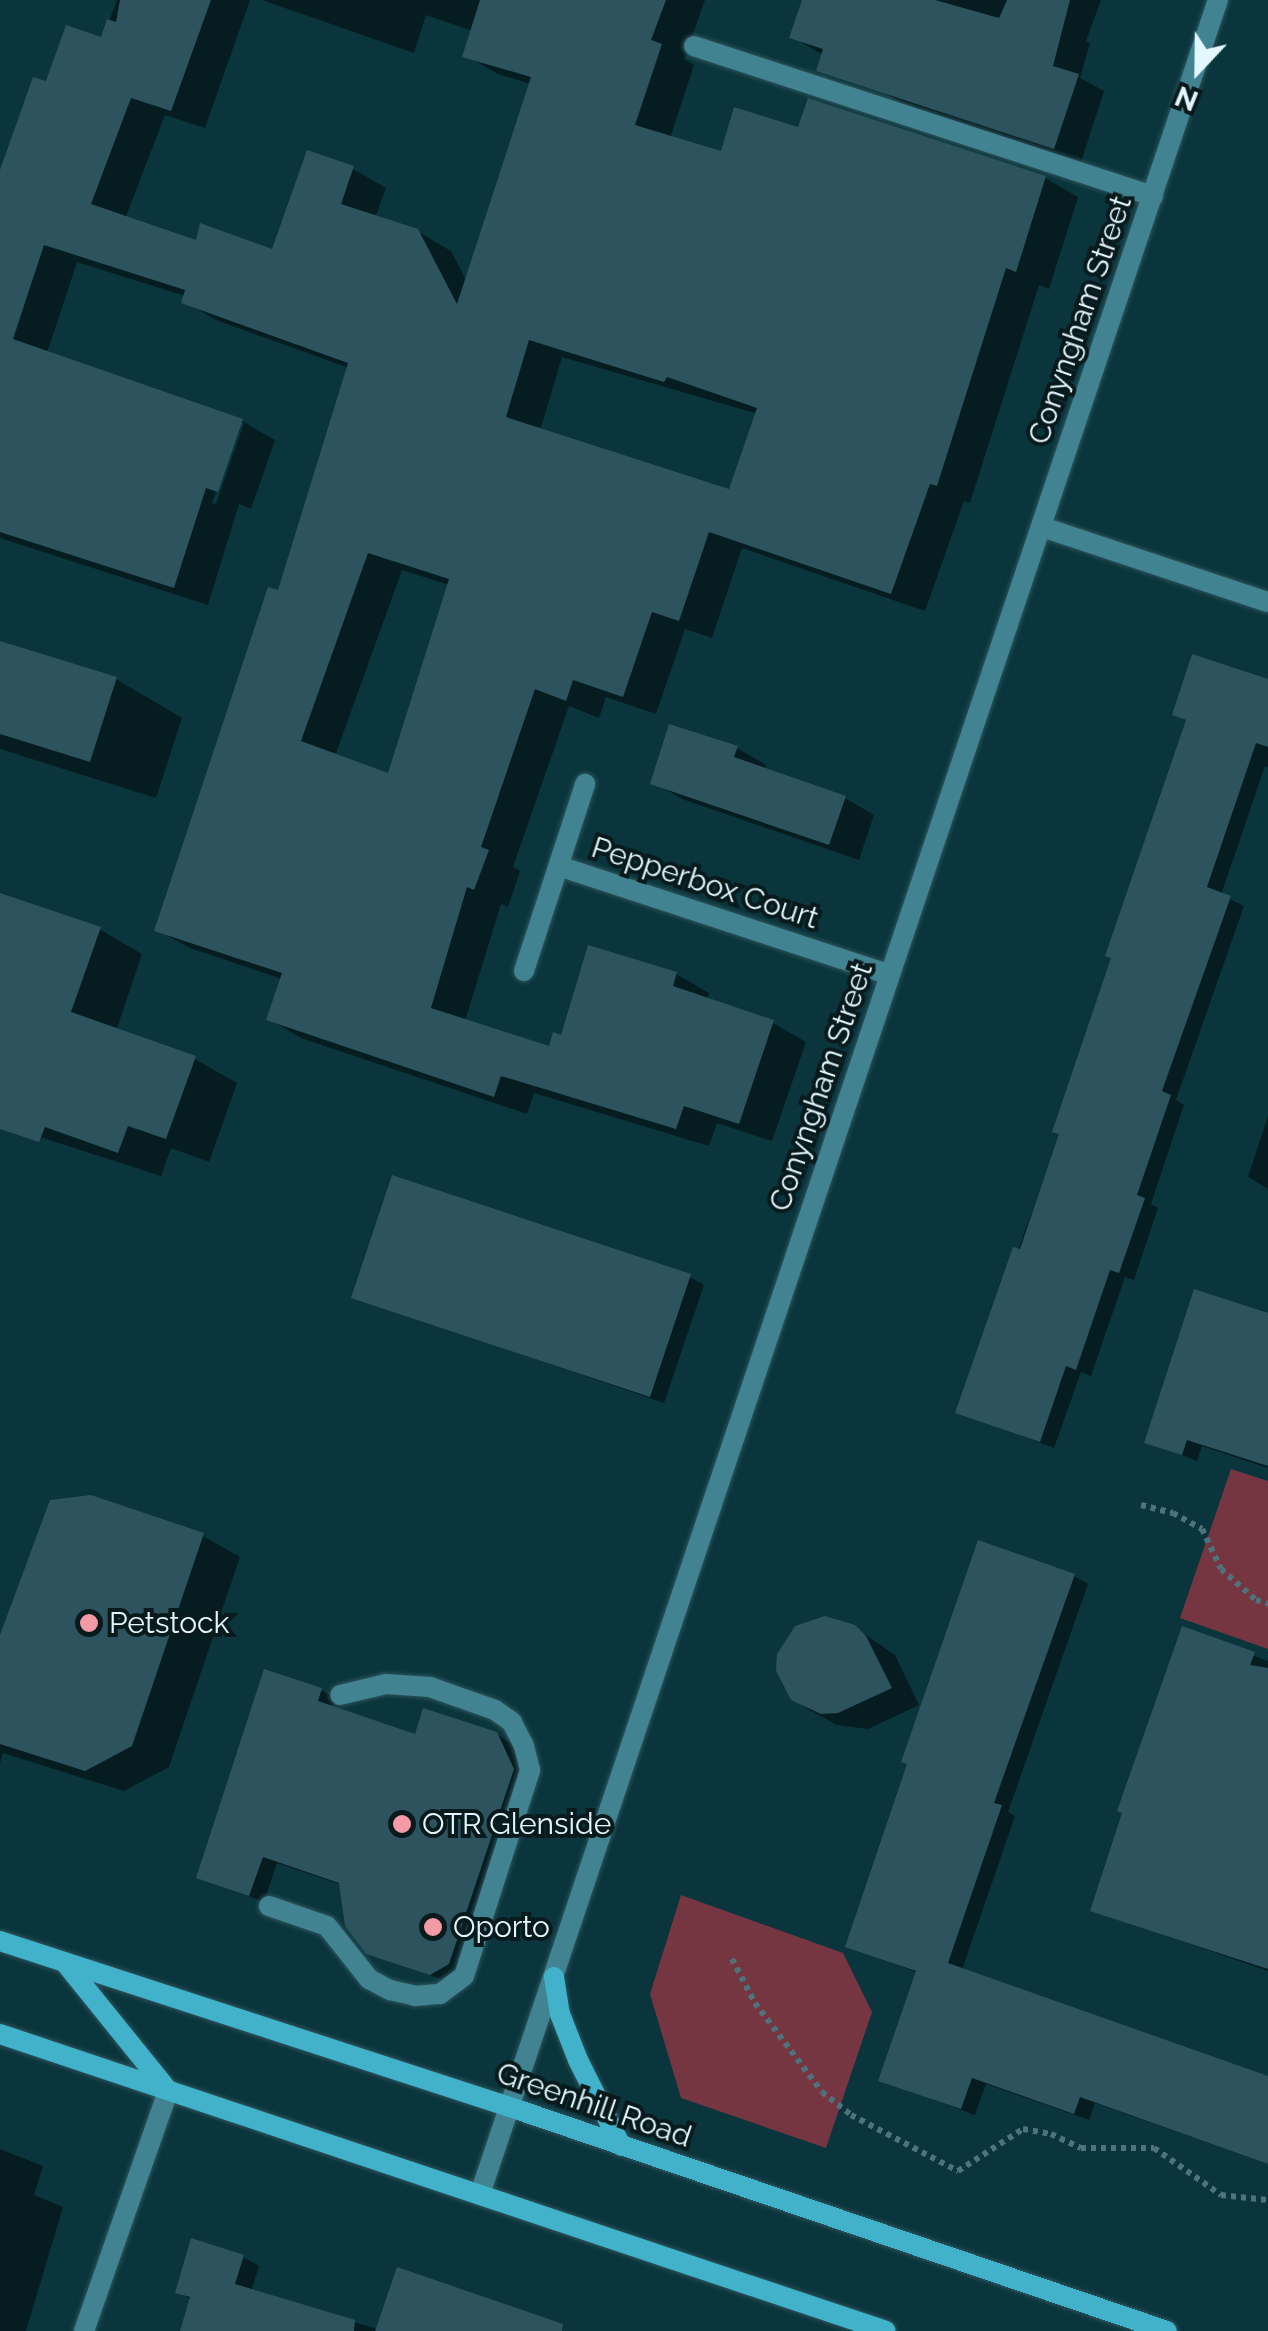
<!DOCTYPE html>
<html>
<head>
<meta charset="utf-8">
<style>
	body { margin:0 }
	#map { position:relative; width:1268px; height:2331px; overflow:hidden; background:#0a353d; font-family:Raleway,sans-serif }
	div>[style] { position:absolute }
	.green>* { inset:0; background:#753641 }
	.shadow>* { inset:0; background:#0007 }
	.building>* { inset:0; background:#2d545e }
	.path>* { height:6px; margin-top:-3px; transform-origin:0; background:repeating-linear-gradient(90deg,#4f737b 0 5px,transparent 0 10px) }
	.roads { filter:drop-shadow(0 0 2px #2d545c) drop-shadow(0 0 2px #2d545c) }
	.service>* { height:20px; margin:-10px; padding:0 10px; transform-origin:10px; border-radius:10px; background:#428392 }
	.minor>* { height:20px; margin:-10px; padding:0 10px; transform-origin:10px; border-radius:10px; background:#428392 }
	.tertiary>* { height:20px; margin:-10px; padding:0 10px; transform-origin:10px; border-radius:10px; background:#428392 }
	.secondary>* { height:20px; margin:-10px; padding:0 10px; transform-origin:10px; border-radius:10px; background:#41b2ca }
	.dots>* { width:28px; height:28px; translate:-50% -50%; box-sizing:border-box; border:5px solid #091a1d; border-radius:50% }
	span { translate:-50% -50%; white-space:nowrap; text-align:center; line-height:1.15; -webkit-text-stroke:8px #091a1d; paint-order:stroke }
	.street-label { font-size:30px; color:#e3f8fe }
	.poi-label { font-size:30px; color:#e3f8fe }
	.left { translate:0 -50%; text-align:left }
	.north { position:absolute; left:1148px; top:20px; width:100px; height:100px; -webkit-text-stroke:8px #091a1d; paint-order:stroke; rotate:202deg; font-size:28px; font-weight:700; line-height:40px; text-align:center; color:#e3f8fe }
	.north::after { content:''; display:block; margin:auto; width:35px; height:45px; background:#e3f8fe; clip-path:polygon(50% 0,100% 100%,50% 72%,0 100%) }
</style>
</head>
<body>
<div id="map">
	<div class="green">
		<div style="clip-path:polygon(1231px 1469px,1268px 1481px,1268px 1649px,1180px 1618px)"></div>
		<div style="clip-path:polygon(681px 1895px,843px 1953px,872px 2012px,826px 2148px,681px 2098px,650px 1994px)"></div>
	</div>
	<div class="shadow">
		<div style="clip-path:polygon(evenodd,117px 0,250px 0,205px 128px,165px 115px,125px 219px,198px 243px,274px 252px,353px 169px,386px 188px,375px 218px,417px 231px,451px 251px,467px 282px,531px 84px,498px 74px,465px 55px,473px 31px,426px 15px,414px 53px,262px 0,705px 0,684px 59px,694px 65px,670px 138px,723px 154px,800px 130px,1045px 178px,1078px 197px,1049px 289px,1039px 285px,970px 503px,964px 501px,925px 611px,742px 548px,712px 638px,685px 629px,656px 714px,606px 697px,599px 718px,569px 706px,513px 867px,520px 871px,508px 907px,501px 904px,465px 1021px,551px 1049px,563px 1038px,676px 974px,709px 993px,707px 1000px,773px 1023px,806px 1042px,772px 1141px,717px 1123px,709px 1146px,534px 1093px,527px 1114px,301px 1038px,269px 1019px,282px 979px,190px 948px,157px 930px,279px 593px,349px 368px,216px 320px,184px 301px,185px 296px,77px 262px,47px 353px,242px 421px,275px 440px,251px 509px,239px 504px,208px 605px,0 538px,0 177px,48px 84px,102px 40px,117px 0,562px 357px,758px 414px,730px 493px,540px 431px,562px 357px,117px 0,239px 423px,244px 423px,216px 504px,212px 503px,239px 423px,117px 0,402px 570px,449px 585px,390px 776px,335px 756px,402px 570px)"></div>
		<div style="clip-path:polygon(804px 0,889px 0,825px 56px,792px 37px)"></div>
		<div style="clip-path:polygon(912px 0,1101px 0,1086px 41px,1090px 43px,1080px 78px,1104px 91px,1081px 162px,908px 106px,882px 91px)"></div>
		<div style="clip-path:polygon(0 643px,116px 679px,182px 718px,156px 798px,0 749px)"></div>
		<div style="clip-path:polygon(1268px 681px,1268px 767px,1265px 766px,1221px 895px,1244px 906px,1176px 1100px,1184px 1105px,1151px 1204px,1158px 1208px,1134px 1280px,1125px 1277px,1091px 1376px,1081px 1372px,1054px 1448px,958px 1412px,1061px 1134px,1188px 722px,1175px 714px)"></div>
		<div style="clip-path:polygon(737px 748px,766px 765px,764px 770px,845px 798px,874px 815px,859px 860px,682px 799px,653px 782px)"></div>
		<div style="clip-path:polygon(0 895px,99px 929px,142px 954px,116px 1031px,195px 1059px,237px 1083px,209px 1162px,171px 1148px,161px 1176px,0 1124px)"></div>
		<div style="clip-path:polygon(1268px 1116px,1268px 1189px,1248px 1177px)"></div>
		<div style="clip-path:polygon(690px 1277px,704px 1285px,664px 1403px,354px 1297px)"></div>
		<div style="clip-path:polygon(1268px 1373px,1268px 1468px,1202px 1446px,1197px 1461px,1147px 1441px)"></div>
		<div style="clip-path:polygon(203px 1536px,240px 1557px,169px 1767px,124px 1791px,3px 1753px,0 1763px,0 1637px)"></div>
		<div style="clip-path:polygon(1074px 1576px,1088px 1584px,1008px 1812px,1015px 1816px,962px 1970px,1268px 2079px,1268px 2164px,1095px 2103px,1089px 2120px,986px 2084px,975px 2115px,881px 2080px,918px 1973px,848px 1946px)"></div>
		<div style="clip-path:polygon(854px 1627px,895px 1655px,919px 1705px,868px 1729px,837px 1725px,806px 1708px,783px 1686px,779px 1670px,786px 1640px,796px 1628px)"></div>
		<div style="clip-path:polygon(1184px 1630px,1268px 1661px,1268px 1971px,1093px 1910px)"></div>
		<div style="clip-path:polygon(266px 1672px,321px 1690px,335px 1698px,332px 1709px,416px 1737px,496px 1734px,511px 1743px,528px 1779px,463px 1972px,446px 1981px,368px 1952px,342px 1885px,277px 1863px,264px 1902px,199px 1877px)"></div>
		<div style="clip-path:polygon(0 2149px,43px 2166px,34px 2195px,63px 2207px,26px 2331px,0 2331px)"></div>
		<div style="clip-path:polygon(243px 2257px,259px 2266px,251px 2292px,378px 2329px,509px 2331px,183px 2331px,192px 2300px,178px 2292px)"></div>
	</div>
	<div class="building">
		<div style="clip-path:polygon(evenodd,120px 0,211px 0,171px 111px,131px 98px,91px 204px,196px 240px,200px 223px,272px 249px,307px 150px,354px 166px,341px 204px,418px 229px,457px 304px,531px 77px,462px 57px,480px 0,666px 0,651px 40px,662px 44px,635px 125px,721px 151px,734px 107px,798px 127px,808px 98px,1046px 176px,1016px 272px,1006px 268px,937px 486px,930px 484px,891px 594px,709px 532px,679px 621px,652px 612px,623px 697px,573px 680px,566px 701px,535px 689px,481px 847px,489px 850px,474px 890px,467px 887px,431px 1008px,549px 1046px,553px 1032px,561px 1035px,588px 945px,677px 972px,673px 986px,774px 1020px,739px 1124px,684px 1106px,676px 1129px,501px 1076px,494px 1097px,266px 1020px,282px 973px,154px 931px,268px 587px,278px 590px,348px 363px,181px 303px,185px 290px,44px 245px,13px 339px,243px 419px,218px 492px,206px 488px,174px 588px,0 532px,0 170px,33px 77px,46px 81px,66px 25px,101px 37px,107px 19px,116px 22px,120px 0,529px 340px,664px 382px,667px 377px,757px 408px,729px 489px,506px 417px,529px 340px,120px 0,368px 553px,449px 579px,388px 773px,301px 741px,368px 553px)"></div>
		<div style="clip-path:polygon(802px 0,935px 0,999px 18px,1007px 0,1070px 0,1053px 66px,1079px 74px,1054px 149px,816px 71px,823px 49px,789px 38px)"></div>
		<div style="clip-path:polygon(0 641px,117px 677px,90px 762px,0 734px)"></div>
		<div style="clip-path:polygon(1192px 654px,1268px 679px,1268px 747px,1256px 743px,1207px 887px,1231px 896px,1162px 1091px,1171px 1095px,1137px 1195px,1145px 1198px,1119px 1273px,1110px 1270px,1076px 1370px,1066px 1366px,1040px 1442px,955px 1413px,1013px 1247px,1020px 1249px,1059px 1134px,1052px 1132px,1111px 958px,1105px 956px,1186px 720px,1172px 715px)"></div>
		<div style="clip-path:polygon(669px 724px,738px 746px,734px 757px,846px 796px,829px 845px,650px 784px)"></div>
		<div style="clip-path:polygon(0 893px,101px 927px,71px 1012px,196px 1056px,166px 1139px,128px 1126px,118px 1153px,45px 1127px,39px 1142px,0 1129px)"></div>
		<div style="clip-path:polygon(392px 1175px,691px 1274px,650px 1397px,351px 1298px)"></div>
		<div style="clip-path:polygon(1194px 1289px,1268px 1313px,1268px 1466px,1187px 1440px,1182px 1455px,1144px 1443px)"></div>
		<div style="clip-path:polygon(91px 1495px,204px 1533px,132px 1746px,85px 1771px,0 1744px,0 1635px,50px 1500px)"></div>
		<div style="clip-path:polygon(978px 1540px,1075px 1574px,994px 1803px,1002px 1805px,948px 1963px,1268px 2076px,1268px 2164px,1080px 2097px,1074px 2114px,972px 2078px,961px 2109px,878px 2081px,916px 1971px,845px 1947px,907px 1764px,901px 1762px)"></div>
		<div style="clip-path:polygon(825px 1616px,855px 1625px,866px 1636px,892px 1688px,838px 1713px,821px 1714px,791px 1700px,776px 1671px,777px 1654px,795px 1626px)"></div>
		<div style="clip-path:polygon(1182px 1626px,1255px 1652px,1250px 1665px,1268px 1668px,1268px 1969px,1090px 1911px,1122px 1813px,1117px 1811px)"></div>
		<div style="clip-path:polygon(264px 1669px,322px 1688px,318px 1701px,415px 1734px,423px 1708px,497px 1732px,514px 1769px,449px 1964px,430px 1975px,366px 1954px,345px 1926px,339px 1883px,263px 1857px,249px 1896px,196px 1878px)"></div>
		<div style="clip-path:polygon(191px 2238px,244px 2255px,235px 2284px,355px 2320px,354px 2331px,180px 2331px,190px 2297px,175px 2293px)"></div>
		<div style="clip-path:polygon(397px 2267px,563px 2324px,562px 2331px,375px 2331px)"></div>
	</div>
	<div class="path">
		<div style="left:1141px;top:1505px;width:33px;rotate:14deg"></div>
		<div style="left:1173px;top:1513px;width:33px;rotate:29deg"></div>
		<div style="left:1202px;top:1529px;width:44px;rotate:64.6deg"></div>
		<div style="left:1221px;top:1569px;width:47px;rotate:41.5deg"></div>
		<div style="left:1256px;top:1600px;width:13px;rotate:18deg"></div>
		<div style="left:732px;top:1959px;width:50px;rotate:62.4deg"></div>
		<div style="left:755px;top:2003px;width:111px;rotate:53deg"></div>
		<div style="left:822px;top:2092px;width:37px;rotate:38deg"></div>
		<div style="left:851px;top:2115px;width:121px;rotate:27.6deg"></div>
		<div style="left:958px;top:2171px;width:77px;rotate:-32.9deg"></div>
		<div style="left:1023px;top:2129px;width:28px;rotate:10deg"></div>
		<div style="left:1051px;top:2134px;width:33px;rotate:25deg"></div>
		<div style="left:1081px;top:2148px;width:73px"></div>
		<div style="left:1154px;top:2148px;width:82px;rotate:35deg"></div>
		<div style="left:1221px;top:2195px;width:47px;rotate:6.1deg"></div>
	</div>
	<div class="roads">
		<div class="service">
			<div style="left:694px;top:46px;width:483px;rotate:18.1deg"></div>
			<div style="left:269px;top:1906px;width:61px;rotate:19deg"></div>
			<div style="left:327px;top:1926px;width:68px;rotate:51.6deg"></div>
			<div style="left:369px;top:1979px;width:24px;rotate:28deg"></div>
			<div style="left:390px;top:1990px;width:26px;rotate:13deg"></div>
			<div style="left:415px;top:1996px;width:25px;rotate:-5deg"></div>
			<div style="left:440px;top:1994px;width:30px;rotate:-37deg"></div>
			<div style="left:464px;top:1976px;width:216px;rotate:-72.2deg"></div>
			<div style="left:530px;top:1770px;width:25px;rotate:-104deg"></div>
			<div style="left:524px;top:1746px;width:27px;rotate:-117deg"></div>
			<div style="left:512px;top:1722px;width:21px;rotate:-145deg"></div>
			<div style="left:495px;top:1710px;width:69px;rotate:-160.5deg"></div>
			<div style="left:430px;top:1687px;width:44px;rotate:-176.1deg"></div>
			<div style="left:386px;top:1684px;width:47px;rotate:166.6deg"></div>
		</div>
		<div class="minor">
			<div style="left:1042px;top:527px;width:238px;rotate:18.4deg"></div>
			<div style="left:559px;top:866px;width:348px;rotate:18.2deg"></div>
			<div style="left:524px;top:971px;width:197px;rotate:-71.9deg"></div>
			<div style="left:84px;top:2331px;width:254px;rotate:-70.7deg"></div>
		</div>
		<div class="tertiary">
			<div style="left:480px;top:2194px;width:2315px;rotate:-71.41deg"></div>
		</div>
		<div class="secondary">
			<div style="left:0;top:1941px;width:536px;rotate:18.03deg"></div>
			<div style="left:510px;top:2107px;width:694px;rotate:18.83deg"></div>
			<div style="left:66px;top:1964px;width:161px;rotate:51.1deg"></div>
			<div style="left:554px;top:1977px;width:37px;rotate:81deg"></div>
			<div style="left:560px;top:2014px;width:49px;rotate:68.6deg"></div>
			<div style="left:578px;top:2060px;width:96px;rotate:63.4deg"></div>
			<div style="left:0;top:2034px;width:934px;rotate:18.53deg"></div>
		</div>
	</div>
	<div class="dots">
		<div style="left:89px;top:1623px;background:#f49aa7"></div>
		<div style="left:402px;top:1824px;background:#f49aa7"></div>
		<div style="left:433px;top:1927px;background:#f49aa7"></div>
	</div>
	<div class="street-label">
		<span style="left:1080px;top:320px;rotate:-71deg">Conyngham Street</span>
		<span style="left:705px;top:883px;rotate:18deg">Pepperbox Court</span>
		<span style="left:821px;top:1087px;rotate:-71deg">Conyngham Street</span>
		<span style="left:594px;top:2105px;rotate:19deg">Greenhill Road</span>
	</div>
	<div class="poi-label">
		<span class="left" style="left:109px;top:1623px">Petstock</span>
		<span class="left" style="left:422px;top:1824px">OTR Glenside</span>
		<span class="left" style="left:453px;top:1927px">Oporto</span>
	</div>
	<div class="north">N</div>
</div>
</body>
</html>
